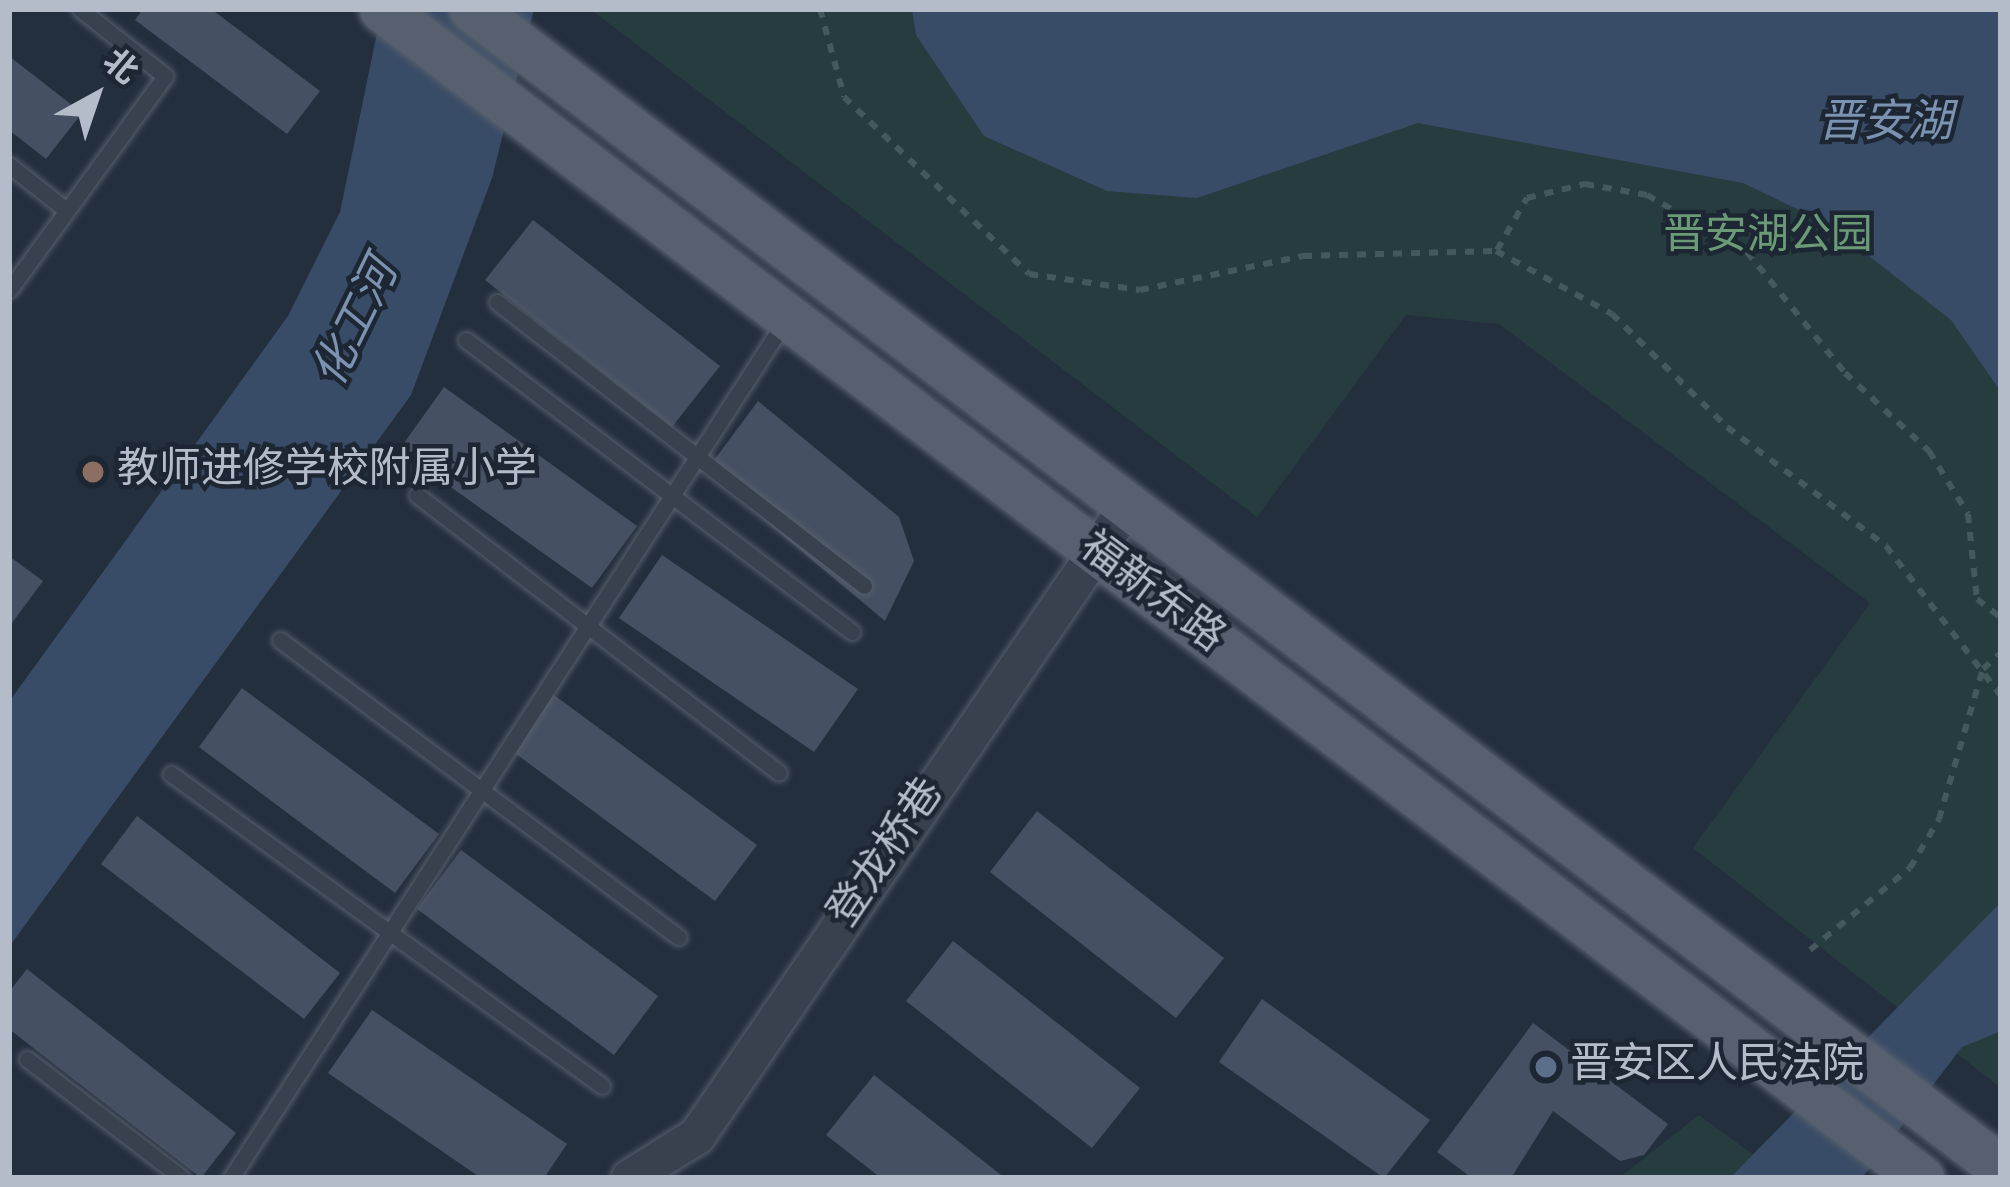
<!DOCTYPE html>
<html>
<head>
<meta charset="utf-8">
<style>
	body { margin:0 }
	#map { position:relative; width:2010px; height:1187px; overflow:hidden; background:#242f3e; font-family:Overpass,"Noto Sans SC",sans-serif }
	div>[style] { position:absolute }
	.green>* { inset:0; background:#263c3f }
	.water>* { inset:0; background:#394c67 }
	.building>* { inset:0; background:#455162 }
	.path>* { height:6px; margin-top:-3px; transform-origin:0; background:repeating-linear-gradient(90deg,#44595c 0 9px,transparent 0 18px) }
	.roads { filter:drop-shadow(0 0 3px #565f6c) drop-shadow(0 0 3px #565f6c) }
	.service>* { height:15px; margin:-7.5px; padding:0 7.5px; transform-origin:7.5px; border-radius:7.5px; background:#38414e }
	.tertiary>* { height:36px; margin:-18px; padding:0 18px; transform-origin:18px; border-radius:18px; background:#38414e }
	.primary>* { height:45px; margin:-22.5px; padding:0 22.5px; transform-origin:22.5px; border-radius:22.5px; background:#56606e }
	.dots>* { width:33px; height:33px; translate:-50% -50%; box-sizing:border-box; border:6px solid #1d2633; border-radius:50% }
	span { translate:-50% -50%; white-space:nowrap; text-align:center; line-height:1.15; -webkit-text-stroke:9px #1d2633; paint-order:stroke }
	.park-label { font-size:42px; color:#6b9a76 }
	.poi-label { font-size:42px; color:#b4bcc9 }
	.left { translate:0 -50%; text-align:left }
	.street-label { font-size:42px; color:#b4bcc9 }
	.water-label { font-size:45px; color:#7c92b1; font-style:italic }
	.frame { position:absolute; inset:0; border:12px solid #b4bcc9; pointer-events:none }
	.north { position:absolute; left:36px; top:36px; width:120px; height:120px; -webkit-text-stroke:9px #1d2633; paint-order:stroke; rotate:40deg; font-size:33px; font-weight:700; line-height:48px; text-align:center; color:#b4bcc9 }
	.north::after { content:''; display:block; margin:auto; width:42px; height:54px; background:#b4bcc9; clip-path:polygon(50% 0,100% 100%,50% 72%,0 100%) }
</style>
</head>
<body>
<div id="map">
	<div class="green">
		<div style="clip-path:polygon(590px 9px,2001px 9px,2001px 1088px,1693px 848px,1870px 603px,1499px 324px,1406px 315px,1257px 517px)"></div>
		<div style="clip-path:polygon(1699px 1115px,1785px 1178px,1619px 1178px)"></div>
	</div>
	<div class="water">
		<div style="clip-path:polygon(382px 9px,534px 9px,492px 178px,411px 395px,9px 947px,9px 702px,288px 316px,340px 212px)"></div>
		<div style="clip-path:polygon(912px 9px,2001px 9px,2001px 392px,1951px 320px,1828px 224px,1743px 183px,1418px 123px,1197px 198px,1107px 191px,984px 136px,916px 35px)"></div>
		<div style="clip-path:polygon(2001px 902px,2001px 1031px,1962px 1047px,1862px 1178px,1730px 1178px)"></div>
	</div>
	<div class="building">
		<div style="clip-path:polygon(143px 9px,211px 9px,320px 91px,287px 134px,135px 20px)"></div>
		<div style="clip-path:polygon(9px 56px,82px 113px,46px 159px,9px 130px)"></div>
		<div style="clip-path:polygon(533px 220px,720px 366px,672px 427px,485px 280px)"></div>
		<div style="clip-path:polygon(444px 387px,637px 526px,592px 588px,399px 450px)"></div>
		<div style="clip-path:polygon(758px 401px,899px 517px,914px 561px,885px 621px,706px 471px)"></div>
		<div style="clip-path:polygon(662px 555px,858px 689px,814px 752px,619px 618px)"></div>
		<div style="clip-path:polygon(9px 556px,43px 581px,9px 627px)"></div>
		<div style="clip-path:polygon(242px 688px,439px 834px,395px 893px,199px 747px)"></div>
		<div style="clip-path:polygon(550px 692px,757px 845px,715px 901px,508px 748px)"></div>
		<div style="clip-path:polygon(1037px 811px,1224px 958px,1176px 1018px,990px 872px)"></div>
		<div style="clip-path:polygon(137px 816px,340px 973px,304px 1019px,101px 864px)"></div>
		<div style="clip-path:polygon(461px 850px,658px 996px,614px 1055px,417px 909px)"></div>
		<div style="clip-path:polygon(953px 941px,1140px 1088px,1092px 1148px,906px 1001px)"></div>
		<div style="clip-path:polygon(27px 969px,236px 1133px,201px 1178px,9px 1029px,9px 992px)"></div>
		<div style="clip-path:polygon(1262px 999px,1430px 1120px,1384px 1178px,1219px 1062px)"></div>
		<div style="clip-path:polygon(372px 1010px,567px 1144px,544px 1178px,481px 1178px,328px 1073px)"></div>
		<div style="clip-path:polygon(1533px 1023px,1668px 1124px,1644px 1155px,1620px 1161px,1553px 1111px,1511px 1178px,1472px 1178px,1437px 1152px)"></div>
		<div style="clip-path:polygon(874px 1075px,1005px 1178px,881px 1178px,826px 1135px)"></div>
	</div>
	<div class="path">
		<div style="left:820px;top:9px;width:91px;rotate:74.7deg"></div>
		<div style="left:844px;top:97px;width:256px;rotate:43.7deg"></div>
		<div style="left:1029px;top:274px;width:112px;rotate:8.2deg"></div>
		<div style="left:1140px;top:290px;width:167px;rotate:-11.8deg"></div>
		<div style="left:1303px;top:256px;width:193px;rotate:-1.5deg"></div>
		<div style="left:1496px;top:251px;width:132px;rotate:28.5deg"></div>
		<div style="left:1612px;top:314px;width:161px;rotate:44.5deg"></div>
		<div style="left:1727px;top:427px;width:199px;rotate:36.8deg"></div>
		<div style="left:1886px;top:546px;width:189px;rotate:52.5deg"></div>
		<div style="left:1497px;top:250px;width:60px;rotate:-60deg"></div>
		<div style="left:1527px;top:198px;width:60px;rotate:-13.6deg"></div>
		<div style="left:1585px;top:184px;width:63px;rotate:10.1deg"></div>
		<div style="left:1647px;top:195px;width:115px;rotate:29.7deg"></div>
		<div style="left:1747px;top:252px;width:156px;rotate:51deg"></div>
		<div style="left:1845px;top:373px;width:115px;rotate:42.9deg"></div>
		<div style="left:1929px;top:451px;width:74px;rotate:58.2deg"></div>
		<div style="left:1968px;top:514px;width:85px;rotate:84deg"></div>
		<div style="left:1977px;top:599px;width:31px;rotate:38deg"></div>
		<div style="left:1810px;top:950px;width:129px;rotate:-39.4deg"></div>
		<div style="left:1910px;top:868px;width:57px;rotate:-59.4deg"></div>
		<div style="left:1939px;top:819px;width:156px;rotate:-73.7deg"></div>
		<div style="left:1983px;top:669px;width:24px;rotate:-42deg"></div>
	</div>
	<div class="roads">
		<div class="service">
			<div style="left:9px;top:165px;width:73px;rotate:38.3deg"></div>
			<div style="left:9px;top:290px;width:265px;rotate:-53.9deg"></div>
			<div style="left:165px;top:76px;width:108px;rotate:-141.8deg"></div>
			<div style="left:497px;top:302px;width:464px;rotate:37.7deg"></div>
			<div style="left:466px;top:340px;width:484px;rotate:37.1deg"></div>
			<div style="left:417px;top:495px;width:456px;rotate:37.5deg"></div>
			<div style="left:280px;top:640px;width:497px;rotate:36.7deg"></div>
			<div style="left:171px;top:774px;width:532px;rotate:35.9deg"></div>
			<div style="left:27px;top:1059px;width:195px;rotate:37.5deg"></div>
			<div style="left:231px;top:1178px;width:1020px;rotate:-57.12deg"></div>
		</div>
		<div class="tertiary">
			<div style="left:630px;top:1178px;width:79px;rotate:-32.1deg"></div>
			<div style="left:697px;top:1136px;width:762px;rotate:-55.64deg"></div>
		</div>
		<div class="primary">
			<div style="left:382px;top:9px;width:1933px;rotate:37.22deg"></div>
			<div style="left:472px;top:9px;width:1919px;rotate:37.16deg"></div>
		</div>
	</div>
	<div class="dots">
		<div style="left:93px;top:472px;background:#8d6e63"></div>
		<div style="left:1546px;top:1067px;background:#5c6f8a"></div>
	</div>
	<div class="park-label">
		<span style="left:1768px;top:238px">晋安湖公园</span>
	</div>
	<div class="poi-label">
		<span class="left" style="left:117px;top:472px">教师进修学校附属小学</span>
		<span class="left" style="left:1570px;top:1067px">晋安区人民法院</span>
	</div>
	<div class="street-label">
		<span style="left:1151px;top:594px;rotate:37deg">福新东路</span>
		<span style="left:888px;top:854px;rotate:-56deg">登龙桥巷</span>
	</div>
	<div class="water-label">
		<span style="left:1885px;top:125px">晋安湖</span>
		<span style="left:358px;top:324px;rotate:-64deg">化工河</span>
	</div>
	<div class="frame"></div>
	<div class="north">北</div>
</div>
</body>
</html>
